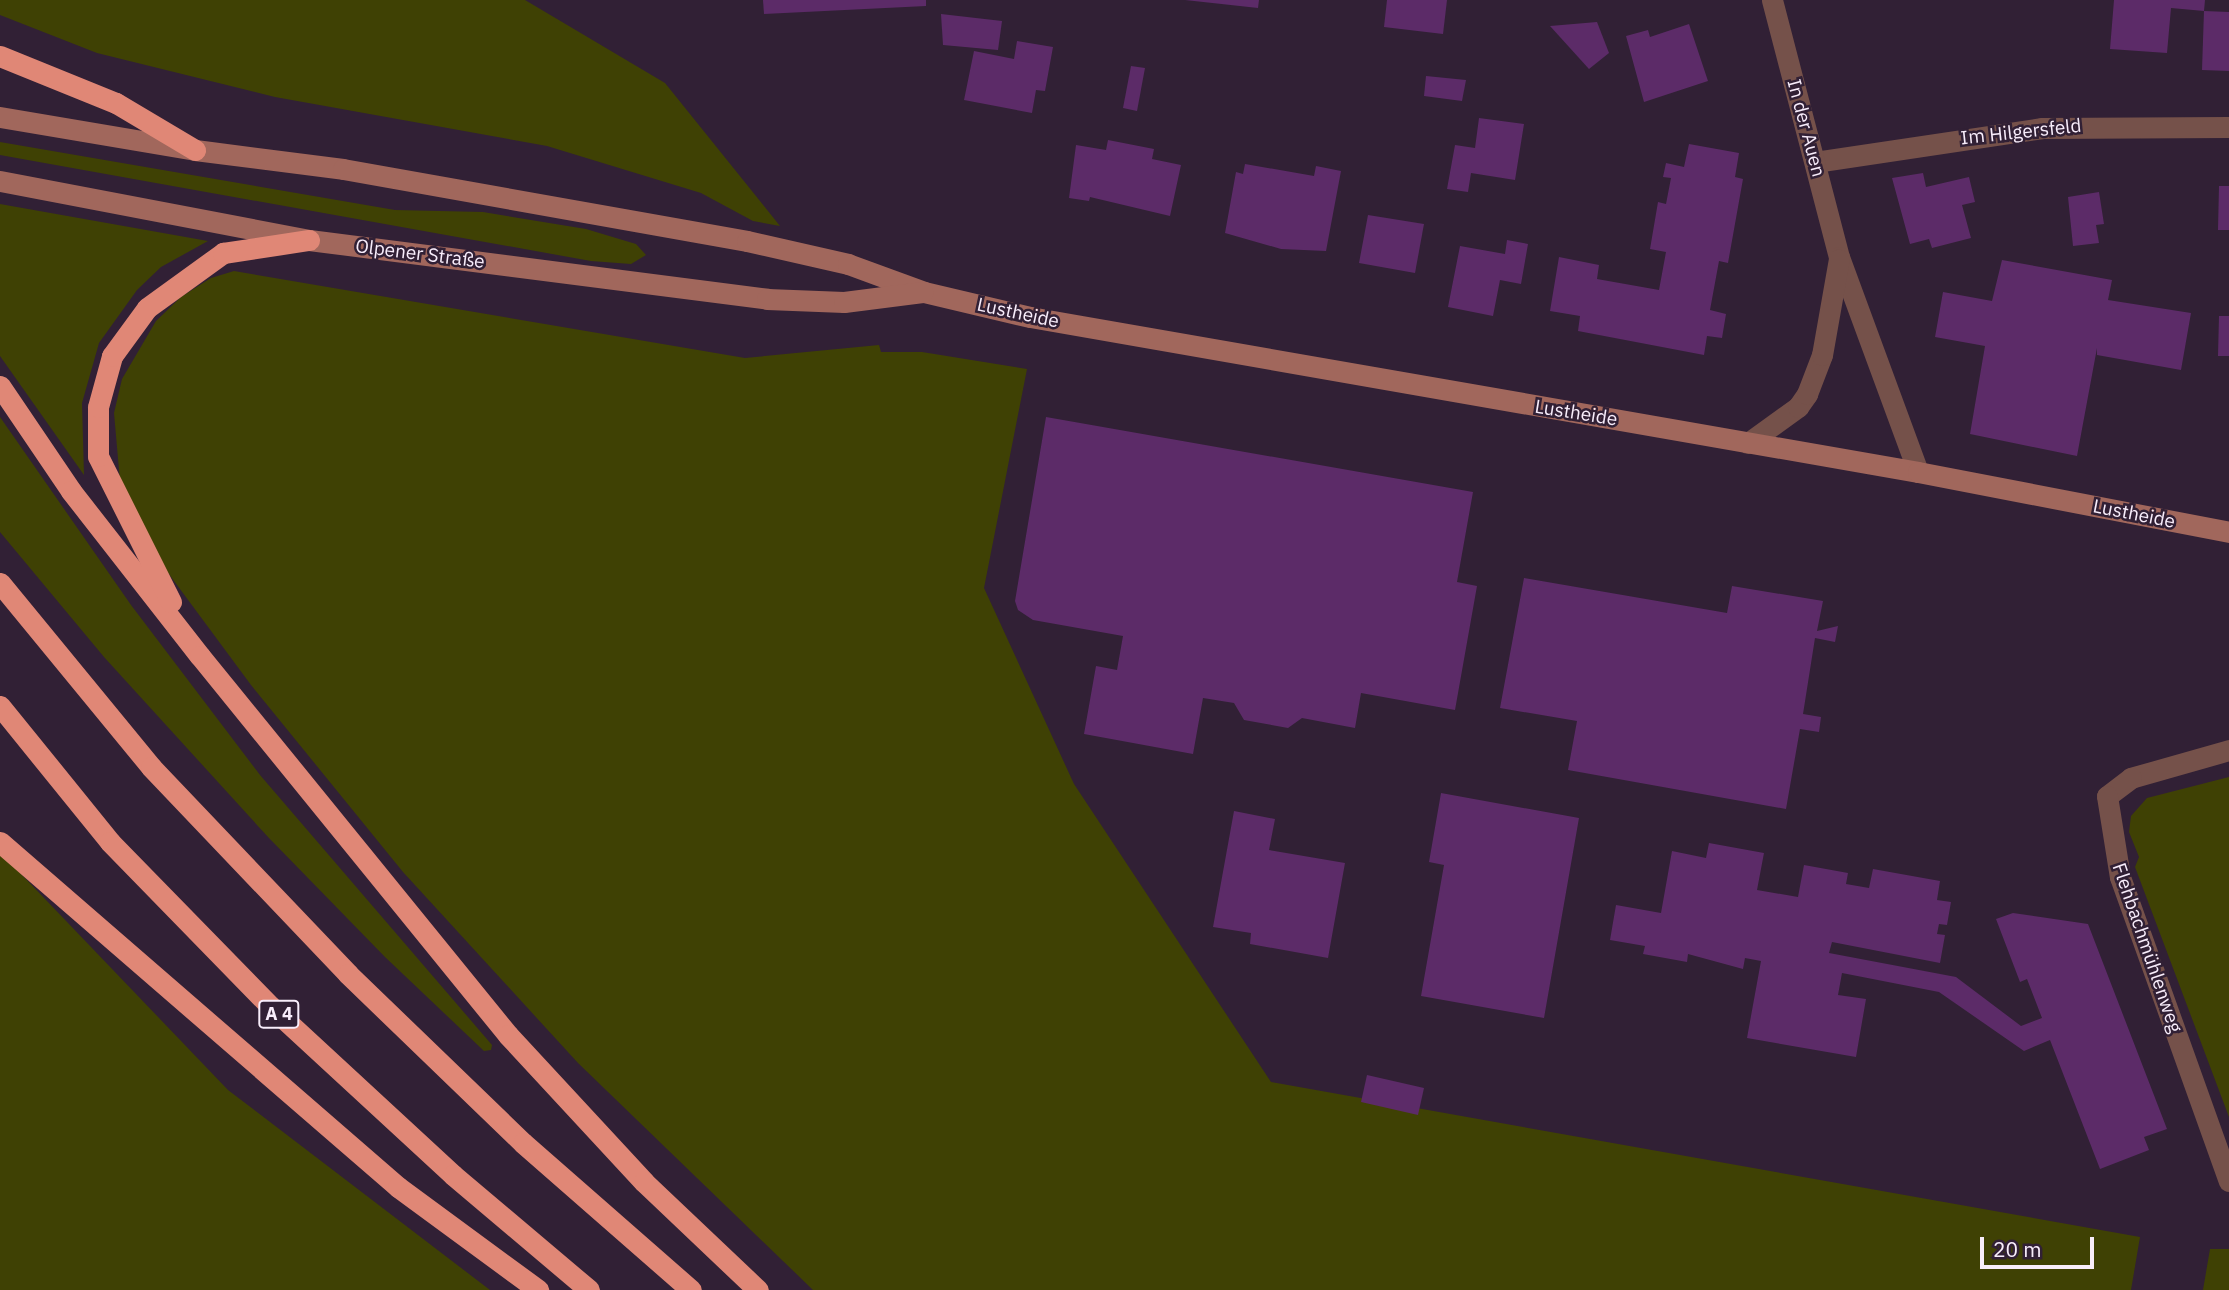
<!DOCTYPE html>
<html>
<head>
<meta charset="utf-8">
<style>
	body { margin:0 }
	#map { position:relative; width:2229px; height:1290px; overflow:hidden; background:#312035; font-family:"IBM Plex Sans",sans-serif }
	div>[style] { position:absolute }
	.green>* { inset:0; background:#3f4104 }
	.building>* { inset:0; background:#5c2b68 }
	.minor>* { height:21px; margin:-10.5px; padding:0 10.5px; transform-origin:10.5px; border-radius:10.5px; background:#75514a }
	.tertiary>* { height:21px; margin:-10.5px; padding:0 10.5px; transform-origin:10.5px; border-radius:10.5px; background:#75514a }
	.secondary>* { height:21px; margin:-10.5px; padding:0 10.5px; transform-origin:10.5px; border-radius:10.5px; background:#a1675c }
	.motorway>* { height:21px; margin:-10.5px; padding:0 10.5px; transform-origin:10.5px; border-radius:10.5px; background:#e08776 }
	span { translate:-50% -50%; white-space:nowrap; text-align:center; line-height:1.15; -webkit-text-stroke:5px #312035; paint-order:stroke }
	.shield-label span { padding:2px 5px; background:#312035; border:2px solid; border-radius:5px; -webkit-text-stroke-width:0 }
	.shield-label { font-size:18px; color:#f8edfb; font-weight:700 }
	.street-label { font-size:19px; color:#f8edfb }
	.scale { position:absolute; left:1980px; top:1237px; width:114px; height:32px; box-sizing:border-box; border:4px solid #f8edfb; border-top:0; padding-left:9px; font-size:21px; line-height:24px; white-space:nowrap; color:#f8edfb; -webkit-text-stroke:5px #312035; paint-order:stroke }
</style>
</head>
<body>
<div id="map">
	<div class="green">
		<div style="clip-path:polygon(0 0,525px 0,665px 83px,780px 226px,753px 221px,701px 193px,547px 146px,275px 97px,97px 53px,0 15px)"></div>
		<div style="clip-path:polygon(0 142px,395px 210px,483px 212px,586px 229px,636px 244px,646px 255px,631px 264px,591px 261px,0 155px)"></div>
		<div style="clip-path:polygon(0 204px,208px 241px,161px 267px,137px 290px,99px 343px,82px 403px,84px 475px,0 356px)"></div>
		<div style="clip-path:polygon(234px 271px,745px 358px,879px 345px,881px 352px,922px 352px,1027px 369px,984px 588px,1074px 784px,1271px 1082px,2140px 1237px,2131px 1290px,813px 1290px,578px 1063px,403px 872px,251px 685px,160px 562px,120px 481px,114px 413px,122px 379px,156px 321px,181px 297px,211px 278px)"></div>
		<div style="clip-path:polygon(0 417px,131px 605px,260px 775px,492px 1045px,491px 1050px,484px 1051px,385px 957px,268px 837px,104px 657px,0 532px)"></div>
		<div style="clip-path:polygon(2229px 777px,2229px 1117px,2135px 867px,2139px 857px,2129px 832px,2131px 816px,2147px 798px)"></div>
		<div style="clip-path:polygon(0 852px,228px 1090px,490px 1290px,0 1290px)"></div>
		<div style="clip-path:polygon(2210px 1249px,2229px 1249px,2229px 1290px,2203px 1290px)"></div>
	</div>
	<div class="building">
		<div style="clip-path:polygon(763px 0,926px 0,926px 6px,764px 14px)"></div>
		<div style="clip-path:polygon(1185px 0,1259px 0,1258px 8px)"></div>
		<div style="clip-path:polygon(1387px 0,1447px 0,1443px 34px,1384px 27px)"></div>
		<div style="clip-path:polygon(2114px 0,2205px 0,2204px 11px,2171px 8px,2167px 53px,2110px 49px)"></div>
		<div style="clip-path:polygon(2204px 11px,2229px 12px,2229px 71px,2202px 70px)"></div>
		<div style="clip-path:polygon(941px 14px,1002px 21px,998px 50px,943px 45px)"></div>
		<div style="clip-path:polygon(1597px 22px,1609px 53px,1589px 69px,1550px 26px)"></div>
		<div style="clip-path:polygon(1689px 24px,1708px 81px,1644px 102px,1626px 36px,1648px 30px,1650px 37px)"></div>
		<div style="clip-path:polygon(1017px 41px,1053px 47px,1045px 91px,1036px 90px,1032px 113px,964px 100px,974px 51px,1014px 59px)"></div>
		<div style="clip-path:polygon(1131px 66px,1145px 68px,1137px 111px,1123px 108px)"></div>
		<div style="clip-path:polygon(1426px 76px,1466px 80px,1462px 101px,1424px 96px)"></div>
		<div style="clip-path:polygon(1479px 118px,1524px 124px,1515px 180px,1471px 173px,1468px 192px,1447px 189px,1455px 145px,1475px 148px)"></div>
		<div style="clip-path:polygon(1108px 140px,1154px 149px,1152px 159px,1181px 165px,1170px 216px,1090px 197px,1089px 201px,1069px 198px,1076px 145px,1106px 150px)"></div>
		<div style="clip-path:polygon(1689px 144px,1739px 153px,1735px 177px,1743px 179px,1728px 263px,1719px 261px,1710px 310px,1726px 314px,1722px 338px,1707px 336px,1704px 355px,1578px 331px,1580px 316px,1550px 311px,1559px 257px,1599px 265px,1597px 279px,1659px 290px,1666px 252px,1650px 249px,1658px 202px,1666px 204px,1671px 178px,1663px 177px,1666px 163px,1684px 167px)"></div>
		<div style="clip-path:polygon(1245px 164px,1314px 176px,1316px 166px,1341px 171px,1326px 251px,1281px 249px,1225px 233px,1236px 172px,1243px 174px)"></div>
		<div style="clip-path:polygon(1923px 173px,1926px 187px,1969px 177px,1975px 202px,1962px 205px,1971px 238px,1932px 248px,1929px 239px,1910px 244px,1892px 178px)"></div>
		<div style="clip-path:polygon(2219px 186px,2229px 186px,2229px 230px,2218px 230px)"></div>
		<div style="clip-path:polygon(2099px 192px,2104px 224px,2096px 225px,2099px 243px,2073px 246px,2068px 197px)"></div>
		<div style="clip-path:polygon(1368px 215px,1424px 224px,1415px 273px,1359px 263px)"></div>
		<div style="clip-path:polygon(1507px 240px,1528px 244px,1521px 284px,1500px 280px,1493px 316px,1448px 307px,1460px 246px,1505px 254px)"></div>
		<div style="clip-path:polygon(2002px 260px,2112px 280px,2108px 300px,2191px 313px,2181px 370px,2097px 355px,2097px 348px,2077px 456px,1970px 434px,1985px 346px,1935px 337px,1943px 292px,1992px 301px)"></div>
		<div style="clip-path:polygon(2219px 316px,2229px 316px,2229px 356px,2218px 356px)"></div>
		<div style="clip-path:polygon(1046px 417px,1473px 492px,1457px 582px,1477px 586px,1455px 710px,1361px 693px,1355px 728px,1302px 718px,1288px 728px,1244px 720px,1234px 703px,1203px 698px,1193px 754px,1084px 734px,1096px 666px,1117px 670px,1123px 636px,1033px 620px,1018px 610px,1015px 601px)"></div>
		<div style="clip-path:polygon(1524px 578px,1727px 613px,1732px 586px,1823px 601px,1817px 631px,1838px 626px,1835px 642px,1815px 638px,1803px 714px,1821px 717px,1819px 732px,1800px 729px,1786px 809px,1568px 770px,1577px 721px,1500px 708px)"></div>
		<div style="clip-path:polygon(1441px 793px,1579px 818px,1544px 1018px,1421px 996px,1444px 865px,1429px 862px)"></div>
		<div style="clip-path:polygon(1234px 811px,1275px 819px,1269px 850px,1345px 863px,1328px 958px,1250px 944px,1251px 933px,1213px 927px)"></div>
		<div style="clip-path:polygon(1709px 843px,1764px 853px,1757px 890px,1798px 897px,1804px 865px,1848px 873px,1846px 884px,1869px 888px,1873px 869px,1940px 881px,1937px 900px,1951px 902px,1947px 925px,1939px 924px,1937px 934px,1945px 935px,1940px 963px,1832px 942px,1829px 953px,1956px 977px,2021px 1026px,2042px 1018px,2027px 979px,2020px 982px,1996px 919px,2013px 913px,2088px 924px,2167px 1129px,2144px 1137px,2149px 1150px,2100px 1169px,2050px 1040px,2024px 1051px,1939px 992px,1842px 973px,1838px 995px,1866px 999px,1856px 1057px,1747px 1038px,1761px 961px,1745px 958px,1743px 969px,1688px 954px,1687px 962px,1643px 954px,1645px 946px,1610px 940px,1616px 905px,1661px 913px,1672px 851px,1706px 858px)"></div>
		<div style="clip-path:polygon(1367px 1075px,1424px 1088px,1418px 1115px,1361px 1102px)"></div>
	</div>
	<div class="minor">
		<div style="left:1815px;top:162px;width:230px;rotate:-8.5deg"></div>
		<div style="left:2042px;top:128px;width:187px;rotate:-0.3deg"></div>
		<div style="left:2229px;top:750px;width:102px;rotate:164.1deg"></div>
		<div style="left:2131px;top:778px;width:30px;rotate:143deg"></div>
		<div style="left:2107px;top:796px;width:82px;rotate:80.9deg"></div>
		<div style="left:2120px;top:877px;width:323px;rotate:70.3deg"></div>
	</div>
	<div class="tertiary">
		<div style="left:1772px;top:0;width:266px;rotate:75.4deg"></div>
		<div style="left:1839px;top:257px;width:229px;rotate:69.8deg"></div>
		<div style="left:1748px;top:443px;width:62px;rotate:-35.8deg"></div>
		<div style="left:1798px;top:407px;width:16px;rotate:-55deg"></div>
		<div style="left:1807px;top:394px;width:42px;rotate:-69deg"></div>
		<div style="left:1822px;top:355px;width:97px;rotate:-80deg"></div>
	</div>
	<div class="secondary">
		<div style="left:0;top:117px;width:198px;rotate:9.6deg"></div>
		<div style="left:195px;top:150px;width:149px;rotate:7.3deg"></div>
		<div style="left:343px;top:169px;width:410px;rotate:10.1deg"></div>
		<div style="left:747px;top:241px;width:104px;rotate:12.8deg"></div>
		<div style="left:848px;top:264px;width:81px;rotate:20.2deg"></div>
		<div style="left:924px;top:292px;width:109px;rotate:13.3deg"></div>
		<div style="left:1030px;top:317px;width:901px;rotate:9.9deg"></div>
		<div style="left:1918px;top:472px;width:317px;rotate:10.9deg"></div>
		<div style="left:0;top:181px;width:315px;rotate:10.8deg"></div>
		<div style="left:309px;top:240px;width:462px;rotate:7.3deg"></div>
		<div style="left:767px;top:299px;width:77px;rotate:2.2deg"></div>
		<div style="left:844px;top:302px;width:79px;rotate:-7.3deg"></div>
	</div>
	<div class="motorway">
		<div style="left:0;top:56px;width:125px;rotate:22.1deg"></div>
		<div style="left:116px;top:103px;width:92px;rotate:30.7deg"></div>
		<div style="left:0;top:386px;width:127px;rotate:55.9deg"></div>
		<div style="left:71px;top:491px;width:209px;rotate:52deg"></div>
		<div style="left:200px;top:656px;width:488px;rotate:50.9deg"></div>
		<div style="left:508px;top:1035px;width:200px;rotate:47.2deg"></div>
		<div style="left:644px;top:1182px;width:157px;rotate:43.5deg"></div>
		<div style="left:0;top:583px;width:238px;rotate:50.6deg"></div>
		<div style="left:151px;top:767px;width:286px;rotate:46.4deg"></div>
		<div style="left:348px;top:974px;width:243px;rotate:44deg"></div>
		<div style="left:523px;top:1143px;width:223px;rotate:41.2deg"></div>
		<div style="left:171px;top:602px;width:163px;rotate:-116.6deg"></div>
		<div style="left:98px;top:456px;width:49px;rotate:-90deg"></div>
		<div style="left:98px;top:407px;width:53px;rotate:-74.6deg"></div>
		<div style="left:112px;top:356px;width:59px;rotate:-53.9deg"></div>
		<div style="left:147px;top:308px;width:94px;rotate:-35.9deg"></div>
		<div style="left:223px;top:253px;width:87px;rotate:-8.6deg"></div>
		<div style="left:0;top:706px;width:175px;rotate:51deg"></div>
		<div style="left:110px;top:842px;width:229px;rotate:45.7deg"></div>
		<div style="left:270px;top:1006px;width:249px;rotate:42.7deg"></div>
		<div style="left:453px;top:1175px;width:178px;rotate:40.2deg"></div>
		<div style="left:0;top:842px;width:527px;rotate:40.92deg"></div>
		<div style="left:398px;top:1187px;width:174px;rotate:36.3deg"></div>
	</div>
	<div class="shield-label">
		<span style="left:279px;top:1014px">A 4</span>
	</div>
	<div class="street-label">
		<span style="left:1806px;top:128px;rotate:75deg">In der Auen</span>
		<span style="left:2021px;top:132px;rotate:-6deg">Im Hilgersfeld</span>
		<span style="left:420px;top:254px;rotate:7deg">Olpener Straße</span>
		<span style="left:1018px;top:313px;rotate:12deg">Lustheide</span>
		<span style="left:1576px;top:413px;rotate:9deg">Lustheide</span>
		<span style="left:2134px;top:514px;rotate:11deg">Lustheide</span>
		<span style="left:2147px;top:948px;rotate:71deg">Flehbachmühlenweg</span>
	</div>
	<div class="scale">20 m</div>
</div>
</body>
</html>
